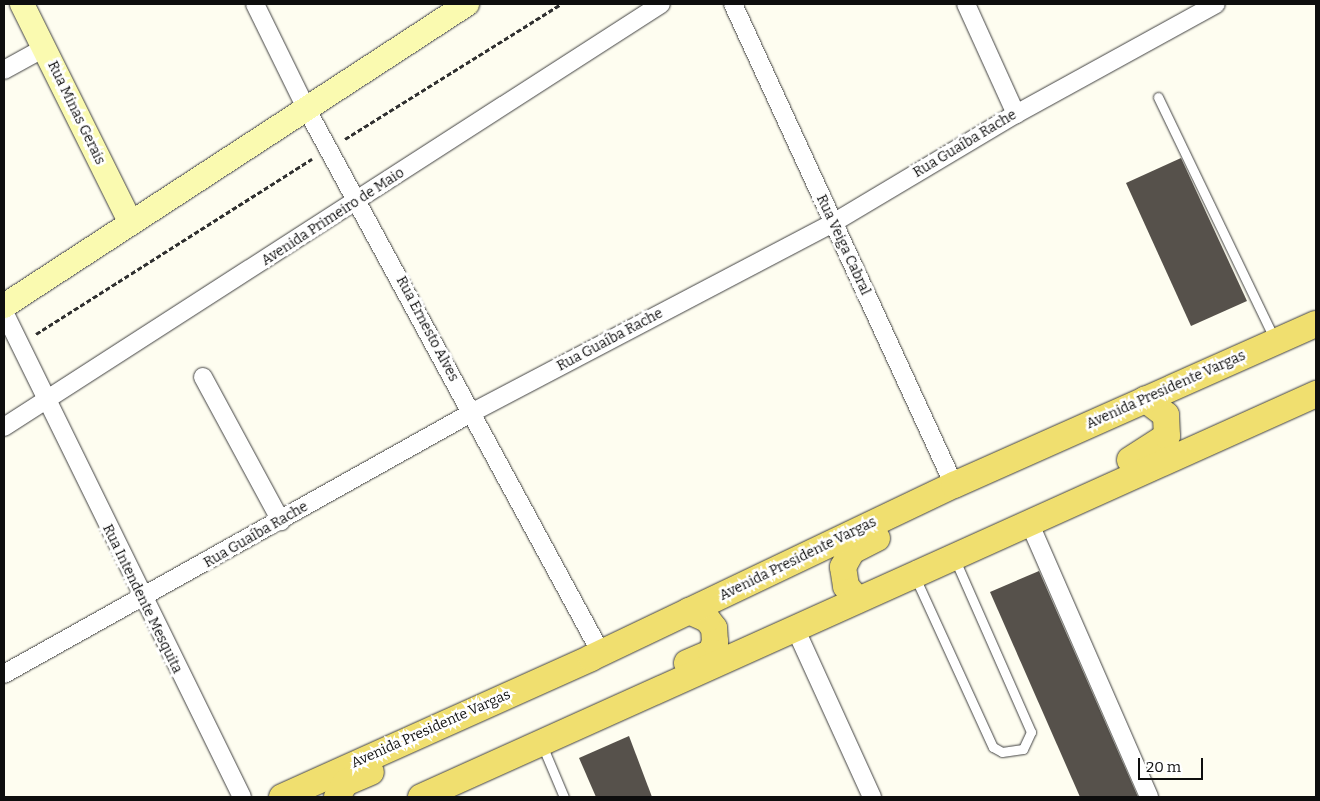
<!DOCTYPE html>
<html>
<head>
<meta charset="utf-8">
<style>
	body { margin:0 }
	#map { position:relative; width:1320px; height:801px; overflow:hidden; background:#fefdf0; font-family:Bitter,serif }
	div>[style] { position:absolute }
	.building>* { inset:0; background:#56514b }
	.path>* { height:3px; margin-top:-1.5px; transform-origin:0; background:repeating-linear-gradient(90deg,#303030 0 5px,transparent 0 7.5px) }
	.roads { filter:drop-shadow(0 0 1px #414141) drop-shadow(0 0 1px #414141) }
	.lane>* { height:9px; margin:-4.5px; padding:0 4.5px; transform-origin:4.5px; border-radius:4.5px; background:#fff }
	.street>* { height:18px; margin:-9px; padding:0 9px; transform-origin:9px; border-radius:9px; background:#fff }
	.secondary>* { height:24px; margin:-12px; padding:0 12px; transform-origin:12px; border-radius:12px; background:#fafab0 }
	.primary>* { height:26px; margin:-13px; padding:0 13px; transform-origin:13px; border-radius:13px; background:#f0df6f }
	span { translate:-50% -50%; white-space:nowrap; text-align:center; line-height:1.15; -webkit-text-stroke:5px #fff; paint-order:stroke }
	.street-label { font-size:14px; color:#0e0e0e }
	.frame { position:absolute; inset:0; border:5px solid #0e0e0e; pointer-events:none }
	.scale { position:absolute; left:1138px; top:758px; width:65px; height:22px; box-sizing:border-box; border:2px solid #0e0e0e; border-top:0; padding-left:6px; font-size:15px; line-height:18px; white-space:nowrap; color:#0e0e0e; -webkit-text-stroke:4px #fff; paint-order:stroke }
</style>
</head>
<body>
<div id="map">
	<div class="building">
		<div style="clip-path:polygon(1181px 158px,1247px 301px,1191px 326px,1126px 183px)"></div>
		<div style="clip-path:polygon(1039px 571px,1138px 797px,1080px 797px,990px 592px)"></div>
		<div style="clip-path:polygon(629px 736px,652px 797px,596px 797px,579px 758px)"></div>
	</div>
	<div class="path">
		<div style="left:345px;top:139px;width:255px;rotate:-32deg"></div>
		<div style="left:36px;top:334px;width:327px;rotate:-32.4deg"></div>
	</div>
	<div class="roads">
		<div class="lane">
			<div style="left:1158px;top:97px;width:270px;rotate:64.3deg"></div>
			<div style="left:915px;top:577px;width:187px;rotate:65.4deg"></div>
			<div style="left:993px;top:747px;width:10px;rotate:29deg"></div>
			<div style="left:1002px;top:752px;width:21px;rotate:-8deg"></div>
			<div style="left:1023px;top:749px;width:19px;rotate:-65deg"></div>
			<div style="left:1031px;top:732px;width:188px;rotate:-113.8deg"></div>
			<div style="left:542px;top:745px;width:56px;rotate:67.1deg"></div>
		</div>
		<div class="street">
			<div style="left:255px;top:4px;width:116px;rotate:63.9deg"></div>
			<div style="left:306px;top:108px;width:620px;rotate:61.57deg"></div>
			<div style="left:733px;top:4px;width:529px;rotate:65.32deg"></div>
			<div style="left:966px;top:4px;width:121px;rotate:65.6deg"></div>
			<div style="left:4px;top:70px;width:46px;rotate:-28.8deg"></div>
			<div style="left:4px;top:312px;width:540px;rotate:63.86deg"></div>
			<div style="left:203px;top:377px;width:164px;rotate:61.6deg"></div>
			<div style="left:4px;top:427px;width:781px;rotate:-32.77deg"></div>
			<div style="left:1029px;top:522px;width:300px;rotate:66.4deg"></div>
			<div style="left:795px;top:628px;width:186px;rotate:65.5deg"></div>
			<div style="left:4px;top:674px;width:535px;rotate:-29.2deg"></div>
			<div style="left:471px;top:413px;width:409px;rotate:-27.7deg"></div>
			<div style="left:833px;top:223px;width:213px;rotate:-30.8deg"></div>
			<div style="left:1016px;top:114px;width:228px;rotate:-28.8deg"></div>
		</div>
		<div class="secondary">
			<div style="left:22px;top:4px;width:243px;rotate:63.6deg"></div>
			<div style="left:4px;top:306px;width:553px;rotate:-33.12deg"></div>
		</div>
		<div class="primary">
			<div style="left:1130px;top:460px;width:44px;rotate:-33deg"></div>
			<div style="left:1167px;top:436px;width:21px;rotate:-93deg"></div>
			<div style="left:1166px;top:415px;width:26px;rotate:-143deg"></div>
			<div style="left:858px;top:600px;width:18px;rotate:-131deg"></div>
			<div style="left:846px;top:586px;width:19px;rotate:-99deg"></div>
			<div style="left:843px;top:567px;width:18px;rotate:-61deg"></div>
			<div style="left:852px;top:551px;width:28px;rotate:-27deg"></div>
			<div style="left:687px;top:663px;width:26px;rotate:-23deg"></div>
			<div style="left:711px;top:653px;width:12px;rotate:-70deg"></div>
			<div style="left:715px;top:642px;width:14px;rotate:-94deg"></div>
			<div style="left:714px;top:628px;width:11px;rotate:-128deg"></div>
			<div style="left:707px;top:619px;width:20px;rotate:-156deg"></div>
			<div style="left:282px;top:797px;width:339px;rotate:-24.2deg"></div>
			<div style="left:591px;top:658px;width:402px;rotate:-25.5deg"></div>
			<div style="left:954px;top:485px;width:396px;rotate:-24deg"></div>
			<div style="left:337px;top:797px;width:16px;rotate:-60deg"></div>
			<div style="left:345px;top:783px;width:28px;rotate:-23deg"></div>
			<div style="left:421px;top:797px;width:982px;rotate:-24.24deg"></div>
		</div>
	</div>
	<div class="street-label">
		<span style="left:76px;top:113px;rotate:64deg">Rua Minas Gerais</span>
		<span style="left:965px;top:144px;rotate:-31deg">Rua Guaíba Rache</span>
		<span style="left:333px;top:217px;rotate:-33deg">Avenida Primeiro de Maio</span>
		<span style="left:843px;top:245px;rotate:65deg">Rua Veiga Cabral</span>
		<span style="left:427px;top:329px;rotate:62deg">Rua Ernesto Alves</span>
		<span style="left:610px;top:340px;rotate:-28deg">Rua Guaíba Rache</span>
		<span style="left:1166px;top:390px;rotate:-24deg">Avenida Presidente Vargas</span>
		<span style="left:256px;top:535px;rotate:-30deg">Rua Guaíba Rache</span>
		<span style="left:798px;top:559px;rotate:-26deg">Avenida Presidente Vargas</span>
		<span style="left:142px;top:599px;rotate:64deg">Rua Intendente Mesquita</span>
		<span style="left:431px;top:729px;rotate:-24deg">Avenida Presidente Vargas</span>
	</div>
	<div class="frame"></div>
	<div class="scale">20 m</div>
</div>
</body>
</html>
